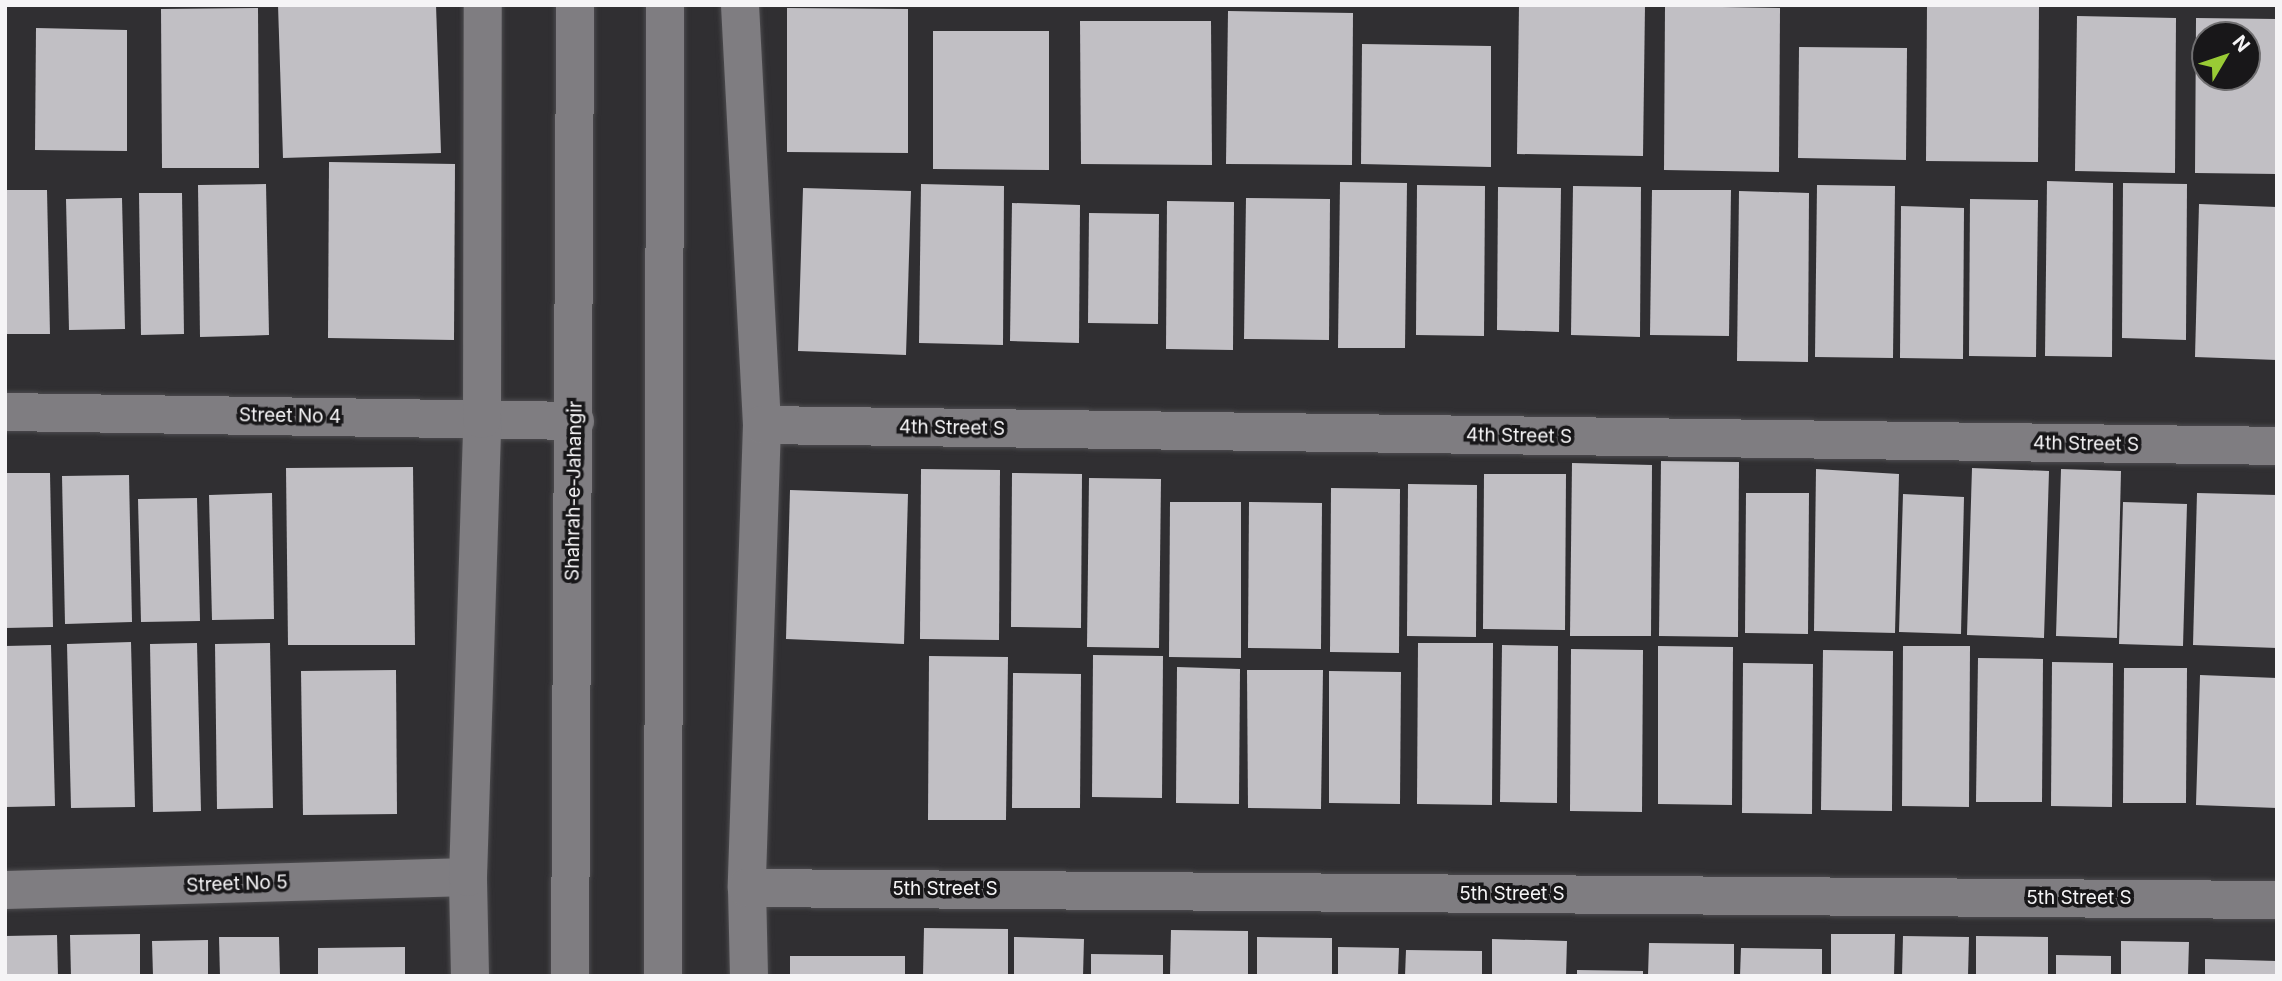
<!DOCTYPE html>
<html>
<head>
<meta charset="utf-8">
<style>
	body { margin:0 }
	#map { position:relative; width:2282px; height:981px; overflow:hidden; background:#302f32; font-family:Inter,sans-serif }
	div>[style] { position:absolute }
	.building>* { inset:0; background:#c1bfc4 }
	.roads { filter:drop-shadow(0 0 2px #4d4c4f) drop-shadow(0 0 2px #4d4c4f) }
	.street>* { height:38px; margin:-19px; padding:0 19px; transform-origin:19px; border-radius:19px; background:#7f7d81 }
	.secondary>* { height:38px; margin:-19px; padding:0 19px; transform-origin:19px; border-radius:19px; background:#7f7d81 }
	span { translate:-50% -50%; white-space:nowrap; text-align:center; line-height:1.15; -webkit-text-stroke:7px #181719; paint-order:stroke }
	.street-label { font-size:19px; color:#f5f4f6 }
	.frame { position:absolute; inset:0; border:7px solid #f5f4f6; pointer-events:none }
	.north { position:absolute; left:2191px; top:21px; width:70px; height:70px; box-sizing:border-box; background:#181719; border:2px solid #706f71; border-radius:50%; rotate:51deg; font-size:19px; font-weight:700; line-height:28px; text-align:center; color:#f5f4f6 }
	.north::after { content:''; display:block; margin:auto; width:24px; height:32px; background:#99cb35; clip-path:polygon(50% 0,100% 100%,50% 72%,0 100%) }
</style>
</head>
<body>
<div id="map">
	<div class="building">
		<div style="clip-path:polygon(278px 5px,436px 5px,441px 153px,283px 158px)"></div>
		<div style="clip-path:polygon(1519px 5px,1645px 5px,1643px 156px,1517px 154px)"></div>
		<div style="clip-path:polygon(1927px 5px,2039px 5px,2038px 162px,1926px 161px)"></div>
		<div style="clip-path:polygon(1665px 6px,1780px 8px,1779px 172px,1664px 170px)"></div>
		<div style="clip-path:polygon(258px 8px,259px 168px,162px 168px,161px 9px)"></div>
		<div style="clip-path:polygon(787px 8px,908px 9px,908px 153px,787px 152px)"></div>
		<div style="clip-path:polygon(1228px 11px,1353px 13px,1352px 165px,1226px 164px)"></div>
		<div style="clip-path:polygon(2077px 16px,2176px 18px,2175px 173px,2075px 171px)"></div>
		<div style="clip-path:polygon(evenodd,2196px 18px,2277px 19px,2277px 174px,2195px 173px,2196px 18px,2205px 35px,2247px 35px,2247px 77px,2205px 77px,2205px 35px)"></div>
		<div style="clip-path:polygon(1080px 21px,1211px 21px,1212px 165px,1081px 164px)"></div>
		<div style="clip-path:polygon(36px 28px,127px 30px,127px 151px,35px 150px)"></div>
		<div style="clip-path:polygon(933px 31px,1049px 31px,1049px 170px,933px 169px)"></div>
		<div style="clip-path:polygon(1362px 44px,1491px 46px,1491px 167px,1361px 164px)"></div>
		<div style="clip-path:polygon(1799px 47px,1907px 48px,1906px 160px,1798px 158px)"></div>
		<div style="clip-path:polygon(329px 162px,455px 164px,454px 340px,328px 338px)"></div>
		<div style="clip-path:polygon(2047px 181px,2113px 183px,2112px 357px,2045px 356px)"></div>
		<div style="clip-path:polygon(1340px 182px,1407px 183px,1405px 348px,1338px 348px)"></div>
		<div style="clip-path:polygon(2123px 183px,2187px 184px,2186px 340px,2122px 338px)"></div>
		<div style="clip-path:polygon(266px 184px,269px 335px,200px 337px,198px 185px)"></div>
		<div style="clip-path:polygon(921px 184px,1004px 186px,1003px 345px,919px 343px)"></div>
		<div style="clip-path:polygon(1417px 185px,1485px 186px,1484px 336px,1416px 335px)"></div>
		<div style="clip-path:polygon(1817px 185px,1895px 186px,1893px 358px,1815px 357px)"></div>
		<div style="clip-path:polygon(1573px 186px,1641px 187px,1640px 337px,1571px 335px)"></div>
		<div style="clip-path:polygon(1498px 187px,1561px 188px,1559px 332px,1497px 330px)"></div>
		<div style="clip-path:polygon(803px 188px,911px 191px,906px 355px,798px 351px)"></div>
		<div style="clip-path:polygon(5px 190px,47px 190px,50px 334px,5px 334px)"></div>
		<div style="clip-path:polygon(1652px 190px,1731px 190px,1729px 336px,1650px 335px)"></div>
		<div style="clip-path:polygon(1739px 191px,1809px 193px,1808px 362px,1737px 361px)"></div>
		<div style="clip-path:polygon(139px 193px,182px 193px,184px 334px,141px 335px)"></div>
		<div style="clip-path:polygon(122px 198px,125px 329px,69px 330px,66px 199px)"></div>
		<div style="clip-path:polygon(1246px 198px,1330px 199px,1329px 340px,1244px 339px)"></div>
		<div style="clip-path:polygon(1970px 199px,2038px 200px,2036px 357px,1969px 356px)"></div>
		<div style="clip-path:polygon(1167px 201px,1234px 202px,1233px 350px,1166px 349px)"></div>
		<div style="clip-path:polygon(1012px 203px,1080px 205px,1079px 343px,1010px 341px)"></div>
		<div style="clip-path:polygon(2199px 204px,2277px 207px,2277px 360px,2195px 357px)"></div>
		<div style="clip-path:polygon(1901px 206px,1964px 208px,1963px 359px,1900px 358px)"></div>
		<div style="clip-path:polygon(1089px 213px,1159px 214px,1158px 324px,1088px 323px)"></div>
		<div style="clip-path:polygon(1661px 461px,1739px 462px,1738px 637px,1659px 636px)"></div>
		<div style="clip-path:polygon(1572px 463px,1652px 465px,1651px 636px,1570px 636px)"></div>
		<div style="clip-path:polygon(413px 467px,415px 645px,288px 645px,286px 468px)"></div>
		<div style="clip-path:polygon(1972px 468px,2049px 471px,2044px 638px,1967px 635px)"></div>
		<div style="clip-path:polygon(921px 469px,1000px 470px,999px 640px,920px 639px)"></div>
		<div style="clip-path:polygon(1816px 469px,1899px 474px,1895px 633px,1814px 631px)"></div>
		<div style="clip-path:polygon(2061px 469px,2121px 471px,2117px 638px,2056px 636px)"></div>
		<div style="clip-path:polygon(5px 473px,50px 473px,53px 627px,5px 628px)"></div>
		<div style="clip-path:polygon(1012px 473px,1082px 474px,1081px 628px,1011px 627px)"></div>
		<div style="clip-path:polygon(1484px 474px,1566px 474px,1565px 630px,1483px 629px)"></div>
		<div style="clip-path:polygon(129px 475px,132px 622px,65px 624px,62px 476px)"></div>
		<div style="clip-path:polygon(1089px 478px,1161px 479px,1159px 648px,1087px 647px)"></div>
		<div style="clip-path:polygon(1408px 484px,1477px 485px,1476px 637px,1407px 636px)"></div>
		<div style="clip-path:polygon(1331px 488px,1400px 489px,1399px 653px,1330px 652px)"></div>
		<div style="clip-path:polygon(790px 490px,908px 494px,904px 644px,786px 639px)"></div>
		<div style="clip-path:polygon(272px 493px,274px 619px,212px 620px,209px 495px)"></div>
		<div style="clip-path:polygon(1746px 493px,1809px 493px,1808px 634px,1745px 633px)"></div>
		<div style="clip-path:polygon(2197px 493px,2277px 495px,2277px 648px,2193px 645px)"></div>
		<div style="clip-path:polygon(1903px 494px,1964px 497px,1961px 634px,1899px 632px)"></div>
		<div style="clip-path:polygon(197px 498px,200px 621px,141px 622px,138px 499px)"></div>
		<div style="clip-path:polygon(1170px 502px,1241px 502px,1241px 658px,1169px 657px)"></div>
		<div style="clip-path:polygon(1249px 502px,1322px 503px,1321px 649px,1248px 648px)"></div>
		<div style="clip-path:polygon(2123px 502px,2187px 504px,2183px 646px,2119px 644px)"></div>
		<div style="clip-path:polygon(131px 642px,135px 807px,71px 808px,67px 644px)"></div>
		<div style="clip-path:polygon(197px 643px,201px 811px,153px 812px,150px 644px)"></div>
		<div style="clip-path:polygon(270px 643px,273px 808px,217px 809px,215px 644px)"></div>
		<div style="clip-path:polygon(1418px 643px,1493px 643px,1492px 805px,1417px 804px)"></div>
		<div style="clip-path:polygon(51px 645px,55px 806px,5px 807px,5px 646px)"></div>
		<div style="clip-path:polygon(1502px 645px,1558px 646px,1557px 803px,1500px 802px)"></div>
		<div style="clip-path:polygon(1658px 646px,1733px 647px,1732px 805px,1658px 804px)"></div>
		<div style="clip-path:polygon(1903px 646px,1970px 646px,1969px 807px,1902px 806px)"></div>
		<div style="clip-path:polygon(1571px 649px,1643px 650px,1642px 812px,1570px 811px)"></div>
		<div style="clip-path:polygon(1823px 650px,1893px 651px,1892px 811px,1821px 810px)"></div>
		<div style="clip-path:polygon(1093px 655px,1163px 656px,1162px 798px,1092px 797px)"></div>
		<div style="clip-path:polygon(929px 656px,1008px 657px,1006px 820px,928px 820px)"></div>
		<div style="clip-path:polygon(1978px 658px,2043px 659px,2042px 802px,1976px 802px)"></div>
		<div style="clip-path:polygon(2052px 662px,2113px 663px,2112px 807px,2051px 806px)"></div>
		<div style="clip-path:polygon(1743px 663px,1813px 664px,1812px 814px,1742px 813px)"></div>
		<div style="clip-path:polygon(1177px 667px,1240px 669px,1239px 804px,1176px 803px)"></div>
		<div style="clip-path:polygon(2124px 668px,2187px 668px,2186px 803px,2123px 803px)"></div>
		<div style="clip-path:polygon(396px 670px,397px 814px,303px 815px,301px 671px)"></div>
		<div style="clip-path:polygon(1247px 670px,1323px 670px,1321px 809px,1248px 808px)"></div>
		<div style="clip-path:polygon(1329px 671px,1401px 672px,1400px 804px,1329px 803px)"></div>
		<div style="clip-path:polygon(1013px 673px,1081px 674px,1080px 808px,1012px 808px)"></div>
		<div style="clip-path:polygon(2200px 675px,2277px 678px,2277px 808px,2196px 805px)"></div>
		<div style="clip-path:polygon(924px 928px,1008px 929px,1008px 976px,923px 976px)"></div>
		<div style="clip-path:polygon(1171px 930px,1248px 931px,1248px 976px,1170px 976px)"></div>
		<div style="clip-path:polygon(140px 934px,140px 976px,71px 976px,70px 935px)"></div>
		<div style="clip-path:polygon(1831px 934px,1895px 934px,1894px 976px,1831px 976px)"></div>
		<div style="clip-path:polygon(57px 935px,58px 976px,5px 976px,5px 936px)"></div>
		<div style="clip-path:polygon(1903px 936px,1969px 937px,1968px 976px,1902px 976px)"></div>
		<div style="clip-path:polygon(1976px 936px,2048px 937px,2048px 976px,1976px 976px)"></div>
		<div style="clip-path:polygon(219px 937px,279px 937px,280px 976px,220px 976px)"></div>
		<div style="clip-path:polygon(1014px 937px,1084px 939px,1083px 976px,1014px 976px)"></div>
		<div style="clip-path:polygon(1257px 937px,1332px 938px,1332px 976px,1257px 976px)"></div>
		<div style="clip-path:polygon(1492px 939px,1567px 941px,1566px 976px,1492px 976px)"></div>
		<div style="clip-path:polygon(208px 940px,208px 976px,153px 976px,152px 941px)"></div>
		<div style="clip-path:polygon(2121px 941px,2189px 942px,2188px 976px,2121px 976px)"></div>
		<div style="clip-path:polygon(1649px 943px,1734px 944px,1734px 976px,1648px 976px)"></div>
		<div style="clip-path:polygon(405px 947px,405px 976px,318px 976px,318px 948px)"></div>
		<div style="clip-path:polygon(1338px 947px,1399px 948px,1398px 976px,1338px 976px)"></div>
		<div style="clip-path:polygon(1741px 948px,1822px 949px,1822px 976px,1740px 976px)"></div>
		<div style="clip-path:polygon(1406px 950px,1482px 951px,1482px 976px,1405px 976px)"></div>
		<div style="clip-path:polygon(1091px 954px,1163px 955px,1163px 976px,1091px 976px)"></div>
		<div style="clip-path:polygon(2056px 955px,2111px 956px,2111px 976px,2056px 976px)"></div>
		<div style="clip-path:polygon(790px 956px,905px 956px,905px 976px,790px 976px)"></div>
		<div style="clip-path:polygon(2205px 959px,2277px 961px,2277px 976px,2205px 976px)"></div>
		<div style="clip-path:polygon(1577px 970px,1643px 971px,1643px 976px,1577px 976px)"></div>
	</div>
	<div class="roads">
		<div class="street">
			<div style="left:740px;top:5px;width:421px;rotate:87deg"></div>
			<div style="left:762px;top:425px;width:463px;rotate:91.9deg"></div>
			<div style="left:747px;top:888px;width:88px;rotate:88.7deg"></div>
			<div style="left:5px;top:412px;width:570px;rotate:0.9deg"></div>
			<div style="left:762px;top:425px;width:1515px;rotate:0.79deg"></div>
			<div style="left:747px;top:888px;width:1530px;rotate:0.45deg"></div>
			<div style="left:5px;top:890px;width:463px;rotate:-1.6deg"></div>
			<div style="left:470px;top:976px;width:99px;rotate:-91.2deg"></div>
			<div style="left:468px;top:877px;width:458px;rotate:-88.2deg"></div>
			<div style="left:482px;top:419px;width:414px;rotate:-89.9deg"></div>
		</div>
		<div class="secondary">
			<div style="left:570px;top:976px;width:971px;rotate:-89.7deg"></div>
			<div style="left:663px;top:976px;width:971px;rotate:-89.88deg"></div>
		</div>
	</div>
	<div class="street-label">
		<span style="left:290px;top:416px;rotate:1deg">Street No 4</span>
		<span style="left:952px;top:428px;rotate:1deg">4th Street S</span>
		<span style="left:1519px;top:436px;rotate:1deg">4th Street S</span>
		<span style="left:2086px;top:444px;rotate:1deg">4th Street S</span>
		<span style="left:574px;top:491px;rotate:-89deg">Shahrah-e-Jahangir</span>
		<span style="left:237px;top:884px;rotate:-2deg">Street No 5</span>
		<span style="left:945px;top:889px">5th Street S</span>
		<span style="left:1512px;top:894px">5th Street S</span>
		<span style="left:2079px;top:898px">5th Street S</span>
	</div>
	<div class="frame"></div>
	<div class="north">N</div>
</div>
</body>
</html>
